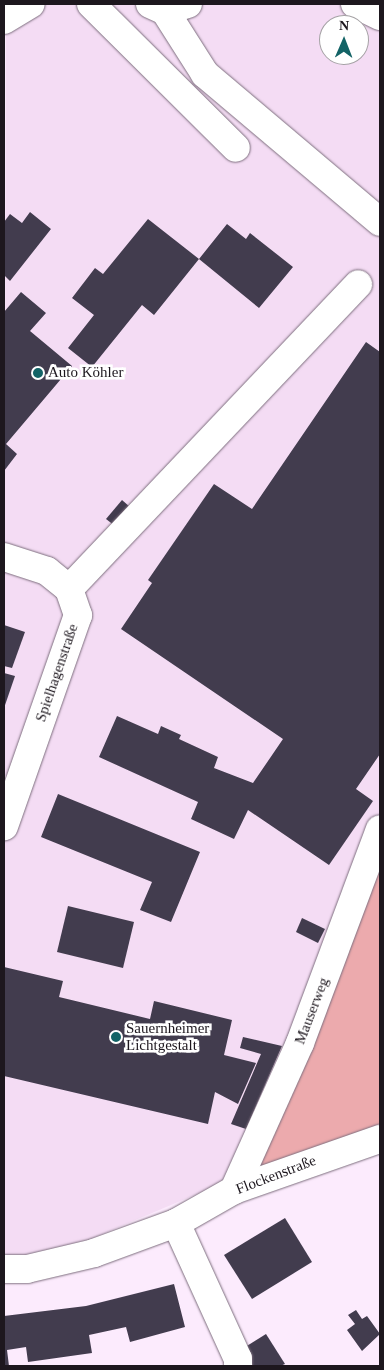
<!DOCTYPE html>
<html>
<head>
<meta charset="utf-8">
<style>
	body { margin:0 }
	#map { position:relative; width:384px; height:1370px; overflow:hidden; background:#fcebfd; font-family:Georgia,serif }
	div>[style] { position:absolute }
	.built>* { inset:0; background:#f4dcf4 }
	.green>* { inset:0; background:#ecaaad }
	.building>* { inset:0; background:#423c4e }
	.roads { filter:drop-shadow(0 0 1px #7d6e7e) drop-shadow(0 0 1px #7d6e7e) }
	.minor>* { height:28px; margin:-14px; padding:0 14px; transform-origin:14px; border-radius:14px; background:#fff }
	.dots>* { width:14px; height:14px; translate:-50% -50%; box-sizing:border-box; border:2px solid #fff; border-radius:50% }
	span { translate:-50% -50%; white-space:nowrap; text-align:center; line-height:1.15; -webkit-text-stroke:5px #fff; paint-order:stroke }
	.poi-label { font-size:15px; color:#1d171e }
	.left { translate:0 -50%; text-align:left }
	.street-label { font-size:15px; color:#1d171e }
	.frame { position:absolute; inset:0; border:5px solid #1d171e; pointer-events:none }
	.north { position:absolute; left:319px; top:15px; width:50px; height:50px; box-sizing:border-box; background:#fff; border:1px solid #a5a2a5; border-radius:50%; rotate:1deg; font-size:14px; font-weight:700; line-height:20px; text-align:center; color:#1d171e }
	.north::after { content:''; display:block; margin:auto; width:18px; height:22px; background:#136366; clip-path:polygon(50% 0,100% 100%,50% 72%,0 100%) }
</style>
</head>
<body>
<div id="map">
	<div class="built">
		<div style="clip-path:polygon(evenodd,6px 4px,380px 4px,380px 868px,256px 1169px,41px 1260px,4px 1258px,4px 827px,19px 779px,4px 775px,6px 4px,329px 25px,359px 25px,359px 55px,329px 55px,329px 25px)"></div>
	</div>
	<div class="green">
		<div style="clip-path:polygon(380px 868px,380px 1135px,256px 1169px)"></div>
	</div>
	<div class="building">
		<div style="clip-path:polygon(30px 212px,51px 229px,10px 281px,4px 275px,4px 222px,10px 214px,22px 223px)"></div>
		<div style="clip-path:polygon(148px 219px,199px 259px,154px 315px,142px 305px,92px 367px,68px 348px,94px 315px,72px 298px,95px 268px,103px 274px)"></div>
		<div style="clip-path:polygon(227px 224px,246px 239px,250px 233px,293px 267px,259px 308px,199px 259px)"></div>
		<div style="clip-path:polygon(21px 292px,46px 313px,30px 331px,72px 366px,6px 444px,17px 454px,4px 471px,4px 312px)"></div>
		<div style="clip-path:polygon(366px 342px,380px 352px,380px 754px,356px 789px,373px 801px,329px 865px,248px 810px,234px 839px,191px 819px,198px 802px,99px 757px,117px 716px,158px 734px,161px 726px,181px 735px,179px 739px,218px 757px,214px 768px,253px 783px,283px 739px,121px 629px,152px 583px,148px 580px,214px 484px,252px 509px)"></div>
		<div style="clip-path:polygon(122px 500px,130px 507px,115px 526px,106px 519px)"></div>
		<div style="clip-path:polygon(4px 625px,25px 632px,12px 668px,4px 666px)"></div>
		<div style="clip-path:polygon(4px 673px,15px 676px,4px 708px)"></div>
		<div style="clip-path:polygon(58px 794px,200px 852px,171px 922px,140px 910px,152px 882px,41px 837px)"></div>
		<div style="clip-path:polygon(68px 906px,134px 922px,123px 968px,57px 952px)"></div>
		<div style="clip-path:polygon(302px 918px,325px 929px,318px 943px,296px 932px)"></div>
		<div style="clip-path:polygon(4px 967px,63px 981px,59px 997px,150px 1019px,154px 1001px,232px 1020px,224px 1055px,256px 1063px,238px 1104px,215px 1092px,208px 1124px,4px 1076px)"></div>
		<div style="clip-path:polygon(243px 1037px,282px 1046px,246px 1129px,231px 1124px,261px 1054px,240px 1048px)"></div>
		<div style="clip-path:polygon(285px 1218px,312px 1262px,252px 1299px,224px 1255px)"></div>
		<div style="clip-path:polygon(174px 1284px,185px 1327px,130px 1342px,126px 1327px,89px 1335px,92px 1353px,28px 1362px,26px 1347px,7px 1350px,9px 1366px,4px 1366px,4px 1316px,86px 1306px)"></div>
		<div style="clip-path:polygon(356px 1310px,362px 1319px,367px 1316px,380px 1334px,362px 1351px,347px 1330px,355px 1324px,348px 1315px)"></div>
		<div style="clip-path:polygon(266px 1334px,285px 1364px,280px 1366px,253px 1366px,242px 1349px)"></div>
	</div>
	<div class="roads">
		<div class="minor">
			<div style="left:91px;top:4px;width:204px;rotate:44.8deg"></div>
			<div style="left:150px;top:4px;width:17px;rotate:25deg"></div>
			<div style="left:165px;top:11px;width:75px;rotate:57.6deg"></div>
			<div style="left:205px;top:74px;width:229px;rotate:40.2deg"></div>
			<div style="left:355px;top:4px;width:28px;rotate:26deg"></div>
			<div style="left:165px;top:11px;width:24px;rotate:-17deg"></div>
			<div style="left:4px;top:20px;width:31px;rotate:-31deg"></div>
			<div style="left:4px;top:557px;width:45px;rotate:18deg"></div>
			<div style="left:47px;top:571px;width:28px;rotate:39deg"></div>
			<div style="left:69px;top:589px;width:28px;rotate:71deg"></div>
			<div style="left:78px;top:615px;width:224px;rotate:109.3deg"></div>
			<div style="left:69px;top:589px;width:420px;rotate:-46.5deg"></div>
			<div style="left:234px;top:1190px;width:161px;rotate:-65.8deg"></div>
			<div style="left:300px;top:1043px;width:228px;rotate:-69.5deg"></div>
			<div style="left:176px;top:1223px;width:149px;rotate:65.5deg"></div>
			<div style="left:238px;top:1359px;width:7px;rotate:90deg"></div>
			<div style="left:4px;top:1269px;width:23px"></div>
			<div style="left:27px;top:1269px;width:69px;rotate:-13.4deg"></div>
			<div style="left:94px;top:1253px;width:87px;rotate:-20.1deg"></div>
			<div style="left:176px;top:1223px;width:67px;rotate:-29.6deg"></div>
			<div style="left:234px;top:1190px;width:155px;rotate:-19.3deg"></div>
		</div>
	</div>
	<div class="dots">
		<div style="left:38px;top:373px;background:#136366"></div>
		<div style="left:116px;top:1037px;background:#136366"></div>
	</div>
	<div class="poi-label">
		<span class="left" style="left:48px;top:373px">Auto Köhler</span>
		<span class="left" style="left:126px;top:1037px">Sauernheimer<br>Lichtgestalt</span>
	</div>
	<div class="street-label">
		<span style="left:57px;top:673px;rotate:-71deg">Spielhagenstraße</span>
		<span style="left:312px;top:1011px;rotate:-69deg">Mauserweg</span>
		<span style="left:276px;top:1175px;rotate:-21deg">Flockenstraße</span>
	</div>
	<div class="frame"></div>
	<div class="north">N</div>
</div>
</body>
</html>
